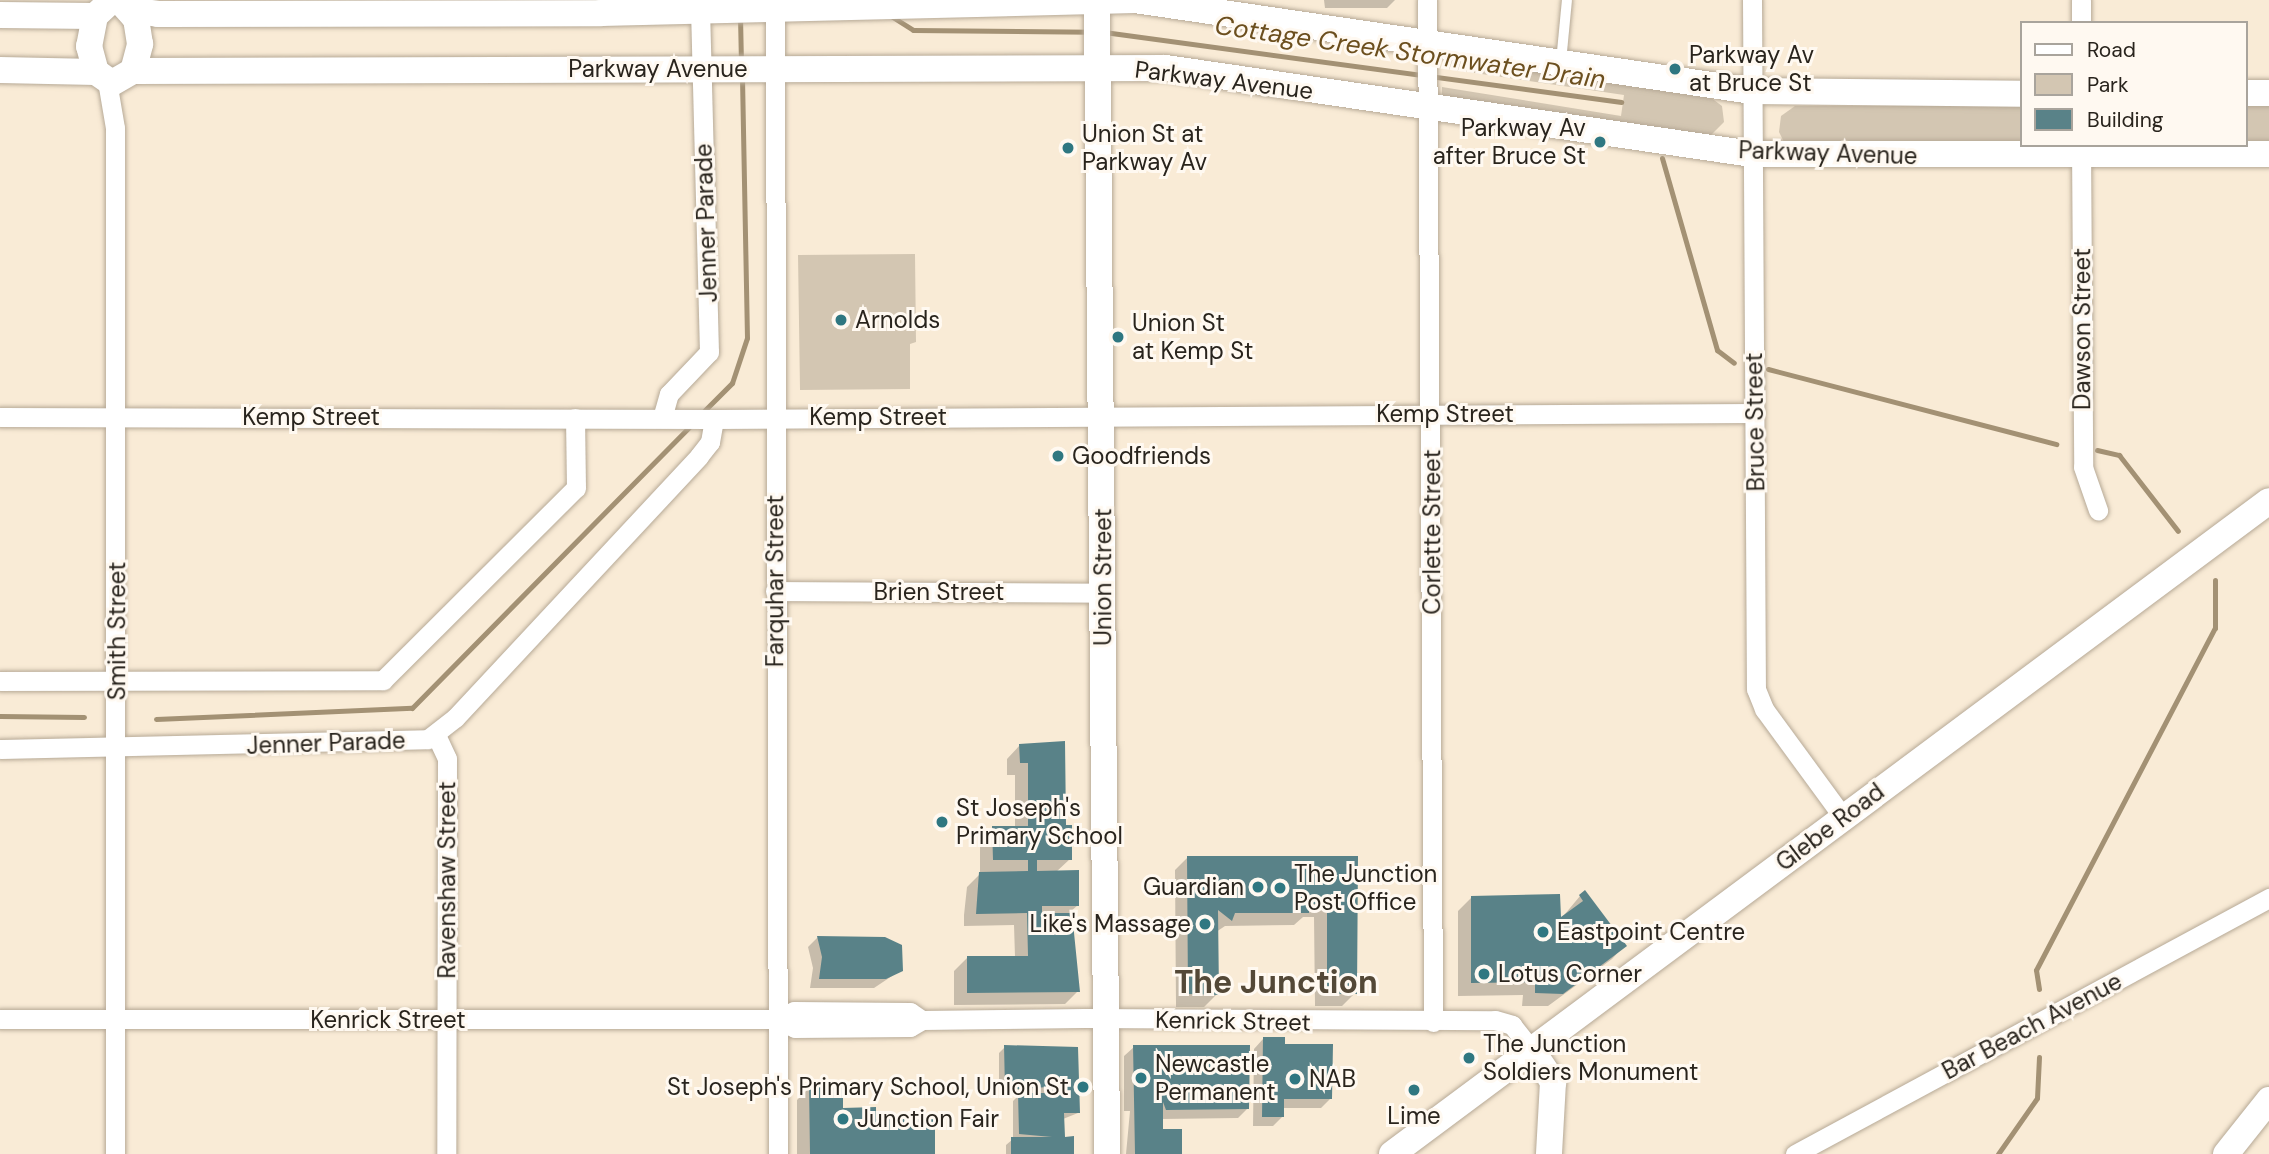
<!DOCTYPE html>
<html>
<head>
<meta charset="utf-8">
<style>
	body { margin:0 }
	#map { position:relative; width:2269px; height:1154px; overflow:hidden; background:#f9ebd6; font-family:"DM Sans",sans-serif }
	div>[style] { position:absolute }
	.green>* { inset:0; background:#d3c6b2 }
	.shadow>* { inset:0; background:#0003 }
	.stream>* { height:5px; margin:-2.5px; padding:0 2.5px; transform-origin:2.5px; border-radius:2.5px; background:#a39174 }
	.building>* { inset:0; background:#598288 }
	.roads { filter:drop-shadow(0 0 2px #b6a996) drop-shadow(0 0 2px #b6a996) }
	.lane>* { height:10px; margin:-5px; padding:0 5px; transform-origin:5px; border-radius:5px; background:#fff }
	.street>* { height:19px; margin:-9.5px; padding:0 9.5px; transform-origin:9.5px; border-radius:9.5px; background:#fff }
	.secondary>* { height:26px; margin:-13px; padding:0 13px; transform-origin:13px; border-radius:13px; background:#fff }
	.dots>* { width:19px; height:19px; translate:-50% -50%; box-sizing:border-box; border:4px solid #fff9f1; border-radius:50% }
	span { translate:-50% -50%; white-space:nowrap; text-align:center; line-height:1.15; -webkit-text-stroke:6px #fff9f1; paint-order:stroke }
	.poi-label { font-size:24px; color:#29241d }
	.left { translate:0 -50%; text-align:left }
	.right { translate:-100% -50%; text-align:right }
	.street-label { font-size:24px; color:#29241d }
	.water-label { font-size:26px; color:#6c4f1e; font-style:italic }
	.district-label { font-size:32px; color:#534837; font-weight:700 }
	.legend { position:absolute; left:2020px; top:21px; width:228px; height:126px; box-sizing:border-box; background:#fff9f1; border:2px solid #a9a49c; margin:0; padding:9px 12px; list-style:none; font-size:21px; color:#29241d }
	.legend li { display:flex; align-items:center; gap:14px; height:35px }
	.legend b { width:35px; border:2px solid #a9a49c }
</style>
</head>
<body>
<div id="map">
	<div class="green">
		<div style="clip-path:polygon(1449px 58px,1710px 97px,1722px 106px,1724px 122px,1709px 137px,1442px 98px,1442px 87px,1621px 116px,1624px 95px,1441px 68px)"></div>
		<div style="clip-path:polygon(2269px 103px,2269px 144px,2246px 144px,2246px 104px)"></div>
		<div style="clip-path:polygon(2022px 105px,2022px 145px,1784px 142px,1779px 132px,1781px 116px,1795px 106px)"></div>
		<div style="clip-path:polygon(915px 254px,916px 342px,910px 344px,910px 389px,800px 390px,798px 255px)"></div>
	</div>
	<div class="shadow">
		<div style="clip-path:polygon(1324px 0,1395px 0,1387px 8px,1325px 8px)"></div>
		<div style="clip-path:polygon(1020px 745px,1064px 827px,1070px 859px,1056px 872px,1078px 905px,1070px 912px,1078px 991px,1065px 1004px,954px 1005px,954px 971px,967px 958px,1015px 957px,1014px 925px,964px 926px,964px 915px,967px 887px,980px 874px,980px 841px,993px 828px,1015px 828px,1015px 775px,1007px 775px,1007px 759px)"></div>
		<div style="clip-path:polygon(1188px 857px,1356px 858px,1355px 993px,1342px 1006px,1315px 1006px,1314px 917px,1303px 917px,1294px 925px,1225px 926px,1216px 932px,1217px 994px,1204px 1007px,1176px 1007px,1175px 870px)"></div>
		<div style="clip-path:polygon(1580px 896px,1624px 946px,1612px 959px,1548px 1006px,1522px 1006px,1523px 995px,1458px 996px,1458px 911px,1471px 898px,1560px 920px)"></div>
		<div style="clip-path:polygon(818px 937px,901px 970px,874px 988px,810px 988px,813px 968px,808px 947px)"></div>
		<div style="clip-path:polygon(1263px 1039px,1283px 1046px,1331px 1098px,1321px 1108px,1283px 1108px,1283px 1116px,1273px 1126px,1253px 1126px,1254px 1049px)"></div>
		<div style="clip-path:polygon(1005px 1047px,1078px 1113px,1063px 1119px,1063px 1138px,1073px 1154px,1006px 1154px,1006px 1145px,1013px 1139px,1013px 1101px,1021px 1093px,999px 1096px,999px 1053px)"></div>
		<div style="clip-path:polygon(1134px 1047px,1248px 1108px,1238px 1118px,1161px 1119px,1161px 1130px,1180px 1154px,1126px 1154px,1130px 1111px,1124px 1111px,1124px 1056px)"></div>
		<div style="clip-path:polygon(810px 1087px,842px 1109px,875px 1121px,933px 1154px,797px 1154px,797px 1100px)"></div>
	</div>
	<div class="stream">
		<div style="left:740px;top:16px;width:46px;rotate:88.8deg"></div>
		<div style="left:891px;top:16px;width:26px;rotate:32deg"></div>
		<div style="left:913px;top:30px;width:178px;rotate:0.6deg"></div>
		<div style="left:1104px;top:32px;width:522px;rotate:7.71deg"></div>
		<div style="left:1662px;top:158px;width:200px;rotate:74deg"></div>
		<div style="left:1717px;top:350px;width:21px;rotate:37deg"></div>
		<div style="left:1768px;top:369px;width:298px;rotate:14.6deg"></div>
		<div style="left:701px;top:414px;width:44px;rotate:-45deg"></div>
		<div style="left:732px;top:383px;width:47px;rotate:-71.6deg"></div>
		<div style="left:747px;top:338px;width:263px;rotate:-91.1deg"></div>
		<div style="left:2097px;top:450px;width:23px;rotate:13deg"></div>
		<div style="left:2119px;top:455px;width:96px;rotate:52.2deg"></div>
		<div style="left:0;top:716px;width:84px;rotate:0.7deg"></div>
		<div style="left:156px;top:719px;width:256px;rotate:-2.5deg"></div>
		<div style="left:412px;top:708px;width:399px;rotate:-45.4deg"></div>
		<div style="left:2039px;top:989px;width:19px;rotate:-99deg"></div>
		<div style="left:2036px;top:970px;width:386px;rotate:-62.4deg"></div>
		<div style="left:2215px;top:628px;width:48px;rotate:-90deg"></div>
		<div style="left:1998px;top:1154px;width:68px;rotate:-55.1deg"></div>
		<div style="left:2037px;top:1098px;width:41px;rotate:-87.2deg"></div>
	</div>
	<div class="building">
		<div style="clip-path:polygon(1065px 741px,1066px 825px,1072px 825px,1072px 860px,1037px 860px,1037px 871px,1079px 870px,1079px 906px,1042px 906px,1042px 913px,1072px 913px,1080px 992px,967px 993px,967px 956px,1028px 956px,1027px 913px,976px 914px,979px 872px,1028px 871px,1028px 860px,993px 860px,992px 826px,1028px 826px,1028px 763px,1020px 763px,1019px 744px)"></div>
		<div style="clip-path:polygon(1187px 856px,1358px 856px,1357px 994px,1327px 994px,1327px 904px,1309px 904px,1309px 913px,1235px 913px,1232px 921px,1218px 910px,1219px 995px,1188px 994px)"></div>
		<div style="clip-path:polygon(1585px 890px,1627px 946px,1563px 994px,1535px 993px,1535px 982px,1471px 983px,1471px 896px,1560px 894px,1561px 917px,1583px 901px,1579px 895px)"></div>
		<div style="clip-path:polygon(817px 936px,885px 937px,902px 945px,903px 971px,886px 979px,819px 979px,822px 957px)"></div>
		<div style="clip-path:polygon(1263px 1037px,1285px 1037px,1285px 1044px,1333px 1044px,1332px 1099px,1284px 1099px,1284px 1117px,1262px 1117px)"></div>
		<div style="clip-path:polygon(1004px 1045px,1078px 1047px,1080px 1113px,1064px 1113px,1065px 1137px,1074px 1136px,1074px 1154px,1011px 1154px,1011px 1137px,1052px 1137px,1019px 1134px,1018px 1093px,1048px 1093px,1048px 1087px,1005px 1090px)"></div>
		<div style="clip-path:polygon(1133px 1045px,1250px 1045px,1249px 1109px,1166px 1110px,1163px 1102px,1163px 1129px,1182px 1129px,1182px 1154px,1135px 1154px)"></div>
		<div style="clip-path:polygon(809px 1085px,843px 1085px,843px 1108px,876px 1107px,876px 1119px,935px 1119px,935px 1154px,810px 1154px)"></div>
	</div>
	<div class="roads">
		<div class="lane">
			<div style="left:1561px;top:62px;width:62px;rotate:-84.5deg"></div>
		</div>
		<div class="street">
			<div style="left:1427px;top:0;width:1022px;rotate:89.66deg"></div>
			<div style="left:1752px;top:0;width:689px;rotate:89.67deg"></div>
			<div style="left:1756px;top:689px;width:22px;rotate:68deg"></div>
			<div style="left:1764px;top:709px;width:134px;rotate:53.8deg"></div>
			<div style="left:2081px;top:0;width:23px;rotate:90deg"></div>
			<div style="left:775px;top:9px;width:1145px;rotate:89.85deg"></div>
			<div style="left:107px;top:81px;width:48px;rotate:80.3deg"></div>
			<div style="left:115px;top:128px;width:1026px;rotate:90deg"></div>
			<div style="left:2081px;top:145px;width:322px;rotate:89.6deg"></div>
			<div style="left:2083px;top:467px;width:46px;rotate:70.8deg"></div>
			<div style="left:0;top:417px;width:714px;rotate:0.16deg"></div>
			<div style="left:714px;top:419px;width:1041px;rotate:-0.33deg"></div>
			<div style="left:662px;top:418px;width:25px;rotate:-74deg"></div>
			<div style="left:669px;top:394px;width:58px;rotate:-46.4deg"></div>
			<div style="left:709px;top:352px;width:342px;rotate:-91.5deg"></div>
			<div style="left:775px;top:591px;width:328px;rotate:0.3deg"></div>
			<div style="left:0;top:681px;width:383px;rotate:-0.1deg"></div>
			<div style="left:383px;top:680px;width:272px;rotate:-44.9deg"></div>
			<div style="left:576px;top:488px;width:70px;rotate:-90.8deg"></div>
			<div style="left:436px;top:735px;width:26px;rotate:65deg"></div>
			<div style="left:447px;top:759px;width:395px;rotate:90.1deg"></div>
			<div style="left:0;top:749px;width:428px;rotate:-1.3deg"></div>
			<div style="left:428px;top:739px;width:34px;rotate:-38deg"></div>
			<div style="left:455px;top:718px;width:358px;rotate:-47deg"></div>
			<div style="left:699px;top:456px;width:18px;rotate:-52deg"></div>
			<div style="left:710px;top:442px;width:23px;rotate:-80deg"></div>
			<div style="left:0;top:1019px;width:777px"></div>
			<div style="left:777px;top:1019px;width:19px;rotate:-25deg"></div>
			<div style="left:794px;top:1011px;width:116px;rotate:0.5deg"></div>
			<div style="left:910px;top:1012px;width:14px;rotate:34deg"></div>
			<div style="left:777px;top:1019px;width:20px;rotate:27deg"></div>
			<div style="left:795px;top:1028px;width:115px;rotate:-0.5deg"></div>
			<div style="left:910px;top:1027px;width:14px;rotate:-30deg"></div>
			<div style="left:922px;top:1020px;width:162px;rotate:-0.7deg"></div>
			<div style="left:1084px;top:1018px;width:411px;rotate:0.3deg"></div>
			<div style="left:1495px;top:1020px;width:18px;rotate:16deg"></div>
			<div style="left:1512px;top:1025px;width:31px;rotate:52deg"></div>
			<div style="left:1795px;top:1154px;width:539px;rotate:-28.37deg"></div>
		</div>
		<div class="secondary">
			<div style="left:112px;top:0;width:23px;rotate:137deg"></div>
			<div style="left:95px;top:16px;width:31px;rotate:101deg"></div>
			<div style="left:89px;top:46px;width:27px;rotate:75deg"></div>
			<div style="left:96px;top:72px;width:19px;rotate:35deg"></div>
			<div style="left:112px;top:83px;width:24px;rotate:-30deg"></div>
			<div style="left:133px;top:71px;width:28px;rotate:-75deg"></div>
			<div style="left:140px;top:44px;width:25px;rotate:-99deg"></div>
			<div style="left:136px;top:19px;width:24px;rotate:-132deg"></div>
			<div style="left:1097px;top:0;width:1154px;rotate:89.5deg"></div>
			<div style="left:131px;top:10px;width:27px;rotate:8deg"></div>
			<div style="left:158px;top:14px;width:443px;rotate:-0.1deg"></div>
			<div style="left:601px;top:13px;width:534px;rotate:-1.39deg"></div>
			<div style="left:1135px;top:0;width:624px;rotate:8.39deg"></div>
			<div style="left:1752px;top:91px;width:270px;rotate:0.6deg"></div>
			<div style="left:0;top:15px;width:95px;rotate:0.6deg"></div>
			<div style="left:0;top:70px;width:96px;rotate:1.2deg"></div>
			<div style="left:133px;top:71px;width:1033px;rotate:-0.17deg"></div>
			<div style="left:1166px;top:68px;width:592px;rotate:8.35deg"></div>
			<div style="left:1752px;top:154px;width:517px"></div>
			<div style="left:2246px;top:93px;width:23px"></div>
			<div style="left:1531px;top:1049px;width:40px;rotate:56deg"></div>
			<div style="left:1553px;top:1082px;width:72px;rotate:93.2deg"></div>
			<div style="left:1392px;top:1154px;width:1093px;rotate:-36.67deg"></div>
			<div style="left:2226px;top:1154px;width:69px;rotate:-51.5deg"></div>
		</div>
	</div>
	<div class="dots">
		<div style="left:1675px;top:69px;background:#2f7781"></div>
		<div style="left:1600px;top:142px;background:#2f7781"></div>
		<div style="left:1068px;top:148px;background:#2f7781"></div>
		<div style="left:841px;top:320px;background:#2f7781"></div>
		<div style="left:1118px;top:337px;background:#2f7781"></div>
		<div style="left:1058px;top:456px;background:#2f7781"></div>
		<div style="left:942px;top:822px;background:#2f7781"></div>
		<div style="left:1258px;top:887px;background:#2f7781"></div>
		<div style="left:1280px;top:888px;background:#2f7781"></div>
		<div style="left:1205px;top:924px;background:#2f7781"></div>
		<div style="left:1543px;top:932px;background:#2f7781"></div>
		<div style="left:1484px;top:974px;background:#2f7781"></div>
		<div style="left:1469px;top:1058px;background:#2f7781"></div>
		<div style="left:1141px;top:1078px;background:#2f7781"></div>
		<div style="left:1295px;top:1079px;background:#2f7781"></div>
		<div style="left:1083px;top:1087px;background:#2f7781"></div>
		<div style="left:1414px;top:1090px;background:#2f7781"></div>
		<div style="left:843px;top:1119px;background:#2f7781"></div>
	</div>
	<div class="poi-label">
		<span class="left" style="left:1689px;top:69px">Parkway Av<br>at Bruce St</span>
		<span class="right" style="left:1586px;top:142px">Parkway Av<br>after Bruce St</span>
		<span class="left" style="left:1082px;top:148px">Union St at<br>Parkway Av</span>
		<span class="left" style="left:855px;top:320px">Arnolds</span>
		<span class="left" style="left:1132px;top:337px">Union St<br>at Kemp St</span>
		<span class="left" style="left:1072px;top:456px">Goodfriends</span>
		<span class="left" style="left:956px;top:822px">St Joseph's<br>Primary School</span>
		<span class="left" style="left:1294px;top:888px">The Junction<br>Post Office</span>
		<span class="right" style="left:1244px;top:887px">Guardian</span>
		<span class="right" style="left:1191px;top:924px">Like's Massage</span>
		<span class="left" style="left:1557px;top:932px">Eastpoint Centre</span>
		<span class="left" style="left:1498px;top:974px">Lotus Corner</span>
		<span class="left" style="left:1483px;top:1058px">The Junction<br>Soldiers Monument</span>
		<span class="left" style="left:1155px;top:1078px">Newcastle<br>Permanent</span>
		<span class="left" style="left:1309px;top:1079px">NAB</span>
		<span class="right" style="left:1069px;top:1087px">St Joseph's Primary School, Union St</span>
		<span style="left:1414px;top:1116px">Lime</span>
		<span class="left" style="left:857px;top:1119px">Junction Fair</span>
	</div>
	<div class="street-label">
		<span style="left:658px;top:69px">Parkway Avenue</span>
		<span style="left:1224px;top:80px;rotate:7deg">Parkway Avenue</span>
		<span style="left:1828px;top:153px;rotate:2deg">Parkway Avenue</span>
		<span style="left:706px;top:223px;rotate:-92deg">Jenner Parade</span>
		<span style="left:2082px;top:329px;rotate:-90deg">Dawson Street</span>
		<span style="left:1445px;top:414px">Kemp Street</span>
		<span style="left:311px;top:417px">Kemp Street</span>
		<span style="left:878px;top:417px">Kemp Street</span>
		<span style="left:1755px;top:422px;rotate:-91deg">Bruce Street</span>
		<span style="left:1432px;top:532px;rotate:-90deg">Corlette Street</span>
		<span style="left:1103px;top:577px;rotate:-90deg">Union Street</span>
		<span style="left:775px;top:581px;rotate:-90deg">Farquhar Street</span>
		<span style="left:939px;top:592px">Brien Street</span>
		<span style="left:117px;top:631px;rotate:-90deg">Smith Street</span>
		<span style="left:326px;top:743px;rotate:-2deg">Jenner Parade</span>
		<span style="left:1830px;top:827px;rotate:-37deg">Glebe Road</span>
		<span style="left:447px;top:880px;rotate:-90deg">Ravenshaw Street</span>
		<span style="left:388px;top:1020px">Kenrick Street</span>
		<span style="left:1233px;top:1021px;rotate:1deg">Kenrick Street</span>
		<span style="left:2032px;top:1026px;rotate:-28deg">Bar Beach Avenue</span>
	</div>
	<div class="water-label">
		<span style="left:1410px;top:53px;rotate:8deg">Cottage Creek Stormwater Drain</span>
	</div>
	<div class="district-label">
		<span style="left:1276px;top:982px">The Junction</span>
	</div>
	<ul class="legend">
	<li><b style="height:9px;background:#fff"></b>Road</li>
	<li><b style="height:19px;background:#d3c6b2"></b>Park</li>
	<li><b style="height:19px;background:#598288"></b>Building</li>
	</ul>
</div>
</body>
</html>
